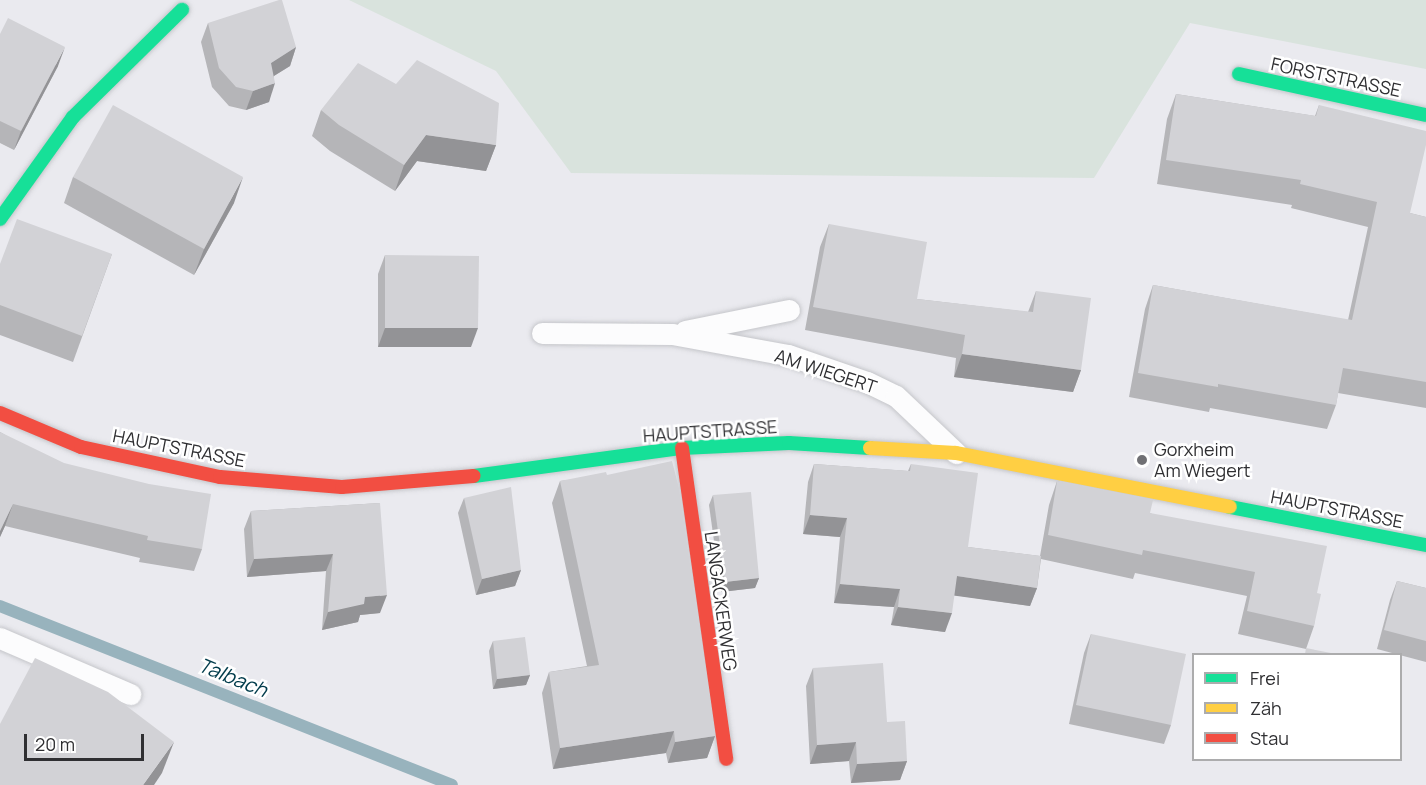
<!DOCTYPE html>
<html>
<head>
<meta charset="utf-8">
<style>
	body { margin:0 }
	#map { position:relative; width:1426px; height:785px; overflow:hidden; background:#eaeaef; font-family:Manrope,sans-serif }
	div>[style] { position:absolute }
	.green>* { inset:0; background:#d9e3dd }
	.stream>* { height:12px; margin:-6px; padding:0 6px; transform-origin:6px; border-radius:6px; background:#98b3bd }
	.roads { filter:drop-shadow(0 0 2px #c5c6ca) drop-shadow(0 0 2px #c5c6ca) }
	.lane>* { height:21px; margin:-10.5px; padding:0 10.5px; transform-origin:10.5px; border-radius:10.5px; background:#fcfcfd }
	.fast>* { height:14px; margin:-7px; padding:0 7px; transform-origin:7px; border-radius:7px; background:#16e098 }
	.slow>* { height:14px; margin:-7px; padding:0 7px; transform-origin:7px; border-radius:7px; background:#ffcf43 }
	.jam>* { height:14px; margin:-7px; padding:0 7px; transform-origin:7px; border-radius:7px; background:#f24e42 }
	.wall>* { inset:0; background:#b5b5b8 }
	.shaded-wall>* { inset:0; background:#939396 }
	.building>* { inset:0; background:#d2d2d6 }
	.dots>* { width:16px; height:16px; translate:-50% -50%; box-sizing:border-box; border:3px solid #fff; border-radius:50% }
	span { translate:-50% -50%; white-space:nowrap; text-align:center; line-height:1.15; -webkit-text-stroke:5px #fff; paint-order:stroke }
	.street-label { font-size:18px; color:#2f2f32 }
	.poi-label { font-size:18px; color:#2f2f32 }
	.left { translate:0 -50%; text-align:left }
	.water-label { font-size:20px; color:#003b4b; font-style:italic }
	.legend { position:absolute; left:1192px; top:653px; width:210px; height:108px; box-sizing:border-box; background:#fff; border:2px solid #acacad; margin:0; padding:8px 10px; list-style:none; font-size:18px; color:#2f2f32 }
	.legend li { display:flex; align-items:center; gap:12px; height:30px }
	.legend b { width:30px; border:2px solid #acacad }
	.scale { position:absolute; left:24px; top:734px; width:120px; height:27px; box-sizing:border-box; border:3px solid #2f2f32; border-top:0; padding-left:8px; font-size:18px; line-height:21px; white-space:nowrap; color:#2f2f32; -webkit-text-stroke:4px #fff; paint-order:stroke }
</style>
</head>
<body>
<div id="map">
	<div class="green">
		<div style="clip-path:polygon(349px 0,1426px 0,1426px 69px,1190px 23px,1094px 178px,571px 173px,496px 71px)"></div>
	</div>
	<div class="stream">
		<div style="left:0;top:606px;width:486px;rotate:21.6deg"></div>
	</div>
	<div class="roads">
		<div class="lane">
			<div style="left:685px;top:331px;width:106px;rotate:-11.4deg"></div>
			<div style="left:542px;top:333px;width:130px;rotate:0.4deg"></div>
			<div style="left:672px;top:334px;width:118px;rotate:10.3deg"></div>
			<div style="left:788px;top:355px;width:83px;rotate:18.9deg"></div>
			<div style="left:867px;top:382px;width:32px;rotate:26deg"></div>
			<div style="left:896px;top:396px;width:83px;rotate:43.5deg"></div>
			<div style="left:0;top:638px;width:142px;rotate:23.3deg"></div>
		</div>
		<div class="fast">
			<div style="left:1239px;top:74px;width:191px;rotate:12.4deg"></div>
			<div style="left:0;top:219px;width:125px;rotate:-54.4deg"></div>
			<div style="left:73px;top:117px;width:153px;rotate:-44.5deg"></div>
			<div style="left:474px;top:476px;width:210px;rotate:-7.7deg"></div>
			<div style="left:682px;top:448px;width:107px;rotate:-2.7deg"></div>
			<div style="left:789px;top:443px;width:81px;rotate:3.5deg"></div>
			<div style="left:1230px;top:507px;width:200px;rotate:11deg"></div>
		</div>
		<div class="slow">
			<div style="left:870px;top:448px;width:86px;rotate:3.3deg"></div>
			<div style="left:956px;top:453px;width:279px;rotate:11.1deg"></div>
		</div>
		<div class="jam">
			<div style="left:0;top:413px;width:88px;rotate:22.8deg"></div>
			<div style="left:81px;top:447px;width:142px;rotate:12.2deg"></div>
			<div style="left:220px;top:477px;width:122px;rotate:4.7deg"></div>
			<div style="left:342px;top:487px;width:132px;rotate:-4.8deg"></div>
			<div style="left:682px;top:448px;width:314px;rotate:81.9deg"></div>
		</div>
	</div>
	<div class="wall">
		<div style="clip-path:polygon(208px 23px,296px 47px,290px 66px,274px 76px,269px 102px,246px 110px,229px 106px,212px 87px,201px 42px)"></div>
		<div style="clip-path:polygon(0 34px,58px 66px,14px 150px,0 143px)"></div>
		<div style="clip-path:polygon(1176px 94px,1315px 116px,1319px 105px,1410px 213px,1426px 217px,1426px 408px,1338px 393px,1336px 405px,1327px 429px,1210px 408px,1209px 412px,1129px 397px,1145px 309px,1153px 285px,1348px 320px,1368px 227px,1291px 208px,1292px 205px,1157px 184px,1167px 119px)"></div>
		<div style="clip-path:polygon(321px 110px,496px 145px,486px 171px,417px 161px,395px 191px,330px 151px,312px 136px)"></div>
		<div style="clip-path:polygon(73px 177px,234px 203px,194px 275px,64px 203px)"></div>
		<div style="clip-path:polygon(829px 224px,917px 299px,1028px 312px,1036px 291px,1081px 370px,1073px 392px,954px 377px,956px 358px,805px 330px,820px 247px)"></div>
		<div style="clip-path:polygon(112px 254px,73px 362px,0 335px,0 264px)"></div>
		<div style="clip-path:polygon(385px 255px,471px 347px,378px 347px,378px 274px)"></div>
		<div style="clip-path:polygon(0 432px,202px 549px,194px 571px,139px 562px,140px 558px,5px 526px,0 537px)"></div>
		<div style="clip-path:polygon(814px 464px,908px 471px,911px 464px,968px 547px,1040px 556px,1049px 505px,1057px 481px,1150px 513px,1317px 593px,1314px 626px,1306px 649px,1238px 634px,1247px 596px,1135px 573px,1133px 579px,1041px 559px,1037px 588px,1030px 606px,954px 595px,945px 632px,891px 625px,894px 607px,834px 603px,840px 537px,803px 534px,808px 482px)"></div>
		<div style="clip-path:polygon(607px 475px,715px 736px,707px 758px,668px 763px,666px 753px,553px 769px,542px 693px,549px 672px,587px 666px,552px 503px,560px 481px)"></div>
		<div style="clip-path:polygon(713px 495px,759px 578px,755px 588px,721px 592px,709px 505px)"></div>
		<div style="clip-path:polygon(464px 498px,521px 570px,515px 586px,476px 595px,458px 513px)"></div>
		<div style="clip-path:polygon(380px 503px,380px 613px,360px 615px,358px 622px,322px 630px,326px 571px,247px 577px,244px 529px,251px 511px)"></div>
		<div style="clip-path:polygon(1397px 581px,1426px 588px,1426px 662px,1377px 649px,1390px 600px)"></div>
		<div style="clip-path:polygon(1091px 634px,1171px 725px,1164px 744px,1069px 724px,1084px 653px)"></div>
		<div style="clip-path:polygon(493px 641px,530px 675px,526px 685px,493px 689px,489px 651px)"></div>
		<div style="clip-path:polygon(813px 668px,887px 722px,907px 761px,900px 780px,851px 783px,849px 761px,810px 764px,806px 686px)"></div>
	</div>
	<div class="shaded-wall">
		<div style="clip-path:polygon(65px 47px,58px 66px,14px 150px,21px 131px)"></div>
		<div style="clip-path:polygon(296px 47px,290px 66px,264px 82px,271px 63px)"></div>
		<div style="clip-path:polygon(275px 83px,269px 102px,246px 110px,253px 91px)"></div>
		<div style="clip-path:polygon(426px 135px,496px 145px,486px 171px,417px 161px,395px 191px,404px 165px)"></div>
		<div style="clip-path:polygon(243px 177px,234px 203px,194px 275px,204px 249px)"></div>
		<div style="clip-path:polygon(385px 328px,478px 328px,471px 347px,378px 347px)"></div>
		<div style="clip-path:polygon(962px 354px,1081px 370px,1073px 392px,954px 377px)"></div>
		<div style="clip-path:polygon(13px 504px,5px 526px,0 537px,0 531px)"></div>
		<div style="clip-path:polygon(810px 515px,847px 518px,840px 537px,803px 534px)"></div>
		<div style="clip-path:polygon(333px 554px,326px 571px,247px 577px,254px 559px)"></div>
		<div style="clip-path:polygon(521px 570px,515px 586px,476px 595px,482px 579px)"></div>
		<div style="clip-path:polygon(957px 576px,1037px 588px,1030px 606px,950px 595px)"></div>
		<div style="clip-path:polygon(759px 578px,755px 588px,721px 592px,725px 582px)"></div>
		<div style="clip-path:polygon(840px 584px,900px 589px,894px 607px,834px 603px)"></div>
		<div style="clip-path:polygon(387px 595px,380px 613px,360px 615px,358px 622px,322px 630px,328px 612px,365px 597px)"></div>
		<div style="clip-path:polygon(898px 607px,952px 613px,945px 632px,891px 625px)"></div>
		<div style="clip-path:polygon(530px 675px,526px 685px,493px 689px,497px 679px)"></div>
		<div style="clip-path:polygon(674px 731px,666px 753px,553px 769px,560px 748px)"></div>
		<div style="clip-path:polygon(715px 736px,707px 758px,668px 763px,675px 742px)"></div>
		<div style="clip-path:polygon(174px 742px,162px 773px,154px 785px,143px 785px)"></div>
		<div style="clip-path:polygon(856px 742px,849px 761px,810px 764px,817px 745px)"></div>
		<div style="clip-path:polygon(907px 761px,900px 780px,851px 783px,857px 764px)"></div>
	</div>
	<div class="building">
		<div style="clip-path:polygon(279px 0,282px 0,296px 47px,271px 63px,275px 83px,253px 91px,236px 87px,219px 68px,208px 23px)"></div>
		<div style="clip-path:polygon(8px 18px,65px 47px,21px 131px,0 121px,0 34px)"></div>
		<div style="clip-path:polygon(417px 60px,499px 103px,496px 145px,426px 135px,404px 165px,339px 125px,321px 110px,358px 63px,396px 84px)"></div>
		<div style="clip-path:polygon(1176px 94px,1316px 116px,1319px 105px,1426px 131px,1426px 145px,1410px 213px,1426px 217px,1426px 382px,1343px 368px,1336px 405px,1218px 384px,1218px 387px,1138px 373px,1153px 285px,1352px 320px,1377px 202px,1300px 184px,1301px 180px,1166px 160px)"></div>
		<div style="clip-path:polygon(113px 105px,243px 177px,204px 249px,73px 177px)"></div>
		<div style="clip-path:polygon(17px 219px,112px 254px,82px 336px,0 305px,0 264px)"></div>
		<div style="clip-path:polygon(829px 224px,927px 242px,917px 299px,1033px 312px,1036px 291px,1091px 298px,1081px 370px,962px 354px,965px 335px,813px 307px)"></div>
		<div style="clip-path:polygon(385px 255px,479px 256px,478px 328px,385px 328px)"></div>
		<div style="clip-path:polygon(0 432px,64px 463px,149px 484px,211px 494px,202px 549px,147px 540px,148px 536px,13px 504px,0 531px)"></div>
		<div style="clip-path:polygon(672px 461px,679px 488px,715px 736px,675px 742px,674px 731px,560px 748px,549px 672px,599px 665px,560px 481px,606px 472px,607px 475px)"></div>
		<div style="clip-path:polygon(814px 464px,910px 471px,911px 464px,978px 473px,968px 547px,1041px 556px,1037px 588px,957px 576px,952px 613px,898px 607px,900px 589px,840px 584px,847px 518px,810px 515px)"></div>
		<div style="clip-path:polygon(1057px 481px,1153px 500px,1150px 513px,1327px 546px,1317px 593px,1321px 594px,1314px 626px,1247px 611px,1255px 572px,1143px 550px,1142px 555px,1048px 535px)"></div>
		<div style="clip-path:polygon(511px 487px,521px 570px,482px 579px,464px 498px)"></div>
		<div style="clip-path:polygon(751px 492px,759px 578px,725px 582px,713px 495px)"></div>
		<div style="clip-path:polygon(380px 503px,387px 595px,365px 597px,364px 604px,328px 612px,333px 554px,254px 559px,251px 511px)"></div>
		<div style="clip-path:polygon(1397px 581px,1426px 588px,1426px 641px,1384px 630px)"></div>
		<div style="clip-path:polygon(1091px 634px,1186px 654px,1171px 725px,1076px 705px)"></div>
		<div style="clip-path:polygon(525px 637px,530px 675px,497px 679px,493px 641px)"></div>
		<div style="clip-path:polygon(1306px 648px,1336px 654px,1305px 654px)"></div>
		<div style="clip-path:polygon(35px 658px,108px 692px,174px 742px,143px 785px,0 785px,0 724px)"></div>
		<div style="clip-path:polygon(883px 663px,887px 722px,905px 721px,907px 761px,857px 764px,856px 742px,817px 745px,813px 668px)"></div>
	</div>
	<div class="dots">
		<div style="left:1142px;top:460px;background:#707074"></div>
	</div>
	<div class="street-label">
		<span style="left:1336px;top:77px;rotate:12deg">FORSTSTRASSE</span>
		<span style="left:826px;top:371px;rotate:18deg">AM WIEGERT</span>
		<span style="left:710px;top:431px;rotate:-4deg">HAUPTSTRASSE</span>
		<span style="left:179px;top:448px;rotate:11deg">HAUPTSTRASSE</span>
		<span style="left:1337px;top:509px;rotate:11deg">HAUPTSTRASSE</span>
		<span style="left:721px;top:601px;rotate:82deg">LANGACKERWEG</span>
	</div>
	<div class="poi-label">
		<span class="left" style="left:1154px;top:460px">Gorxheim<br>Am Wiegert</span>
	</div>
	<div class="water-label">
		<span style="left:233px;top:677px;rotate:22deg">Talbach</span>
	</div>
	<ul class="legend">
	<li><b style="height:8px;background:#16e098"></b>Frei</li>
	<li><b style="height:8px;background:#ffcf43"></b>Zäh</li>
	<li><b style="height:8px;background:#f24e42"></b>Stau</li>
	</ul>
	<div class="scale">20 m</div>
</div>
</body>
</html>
